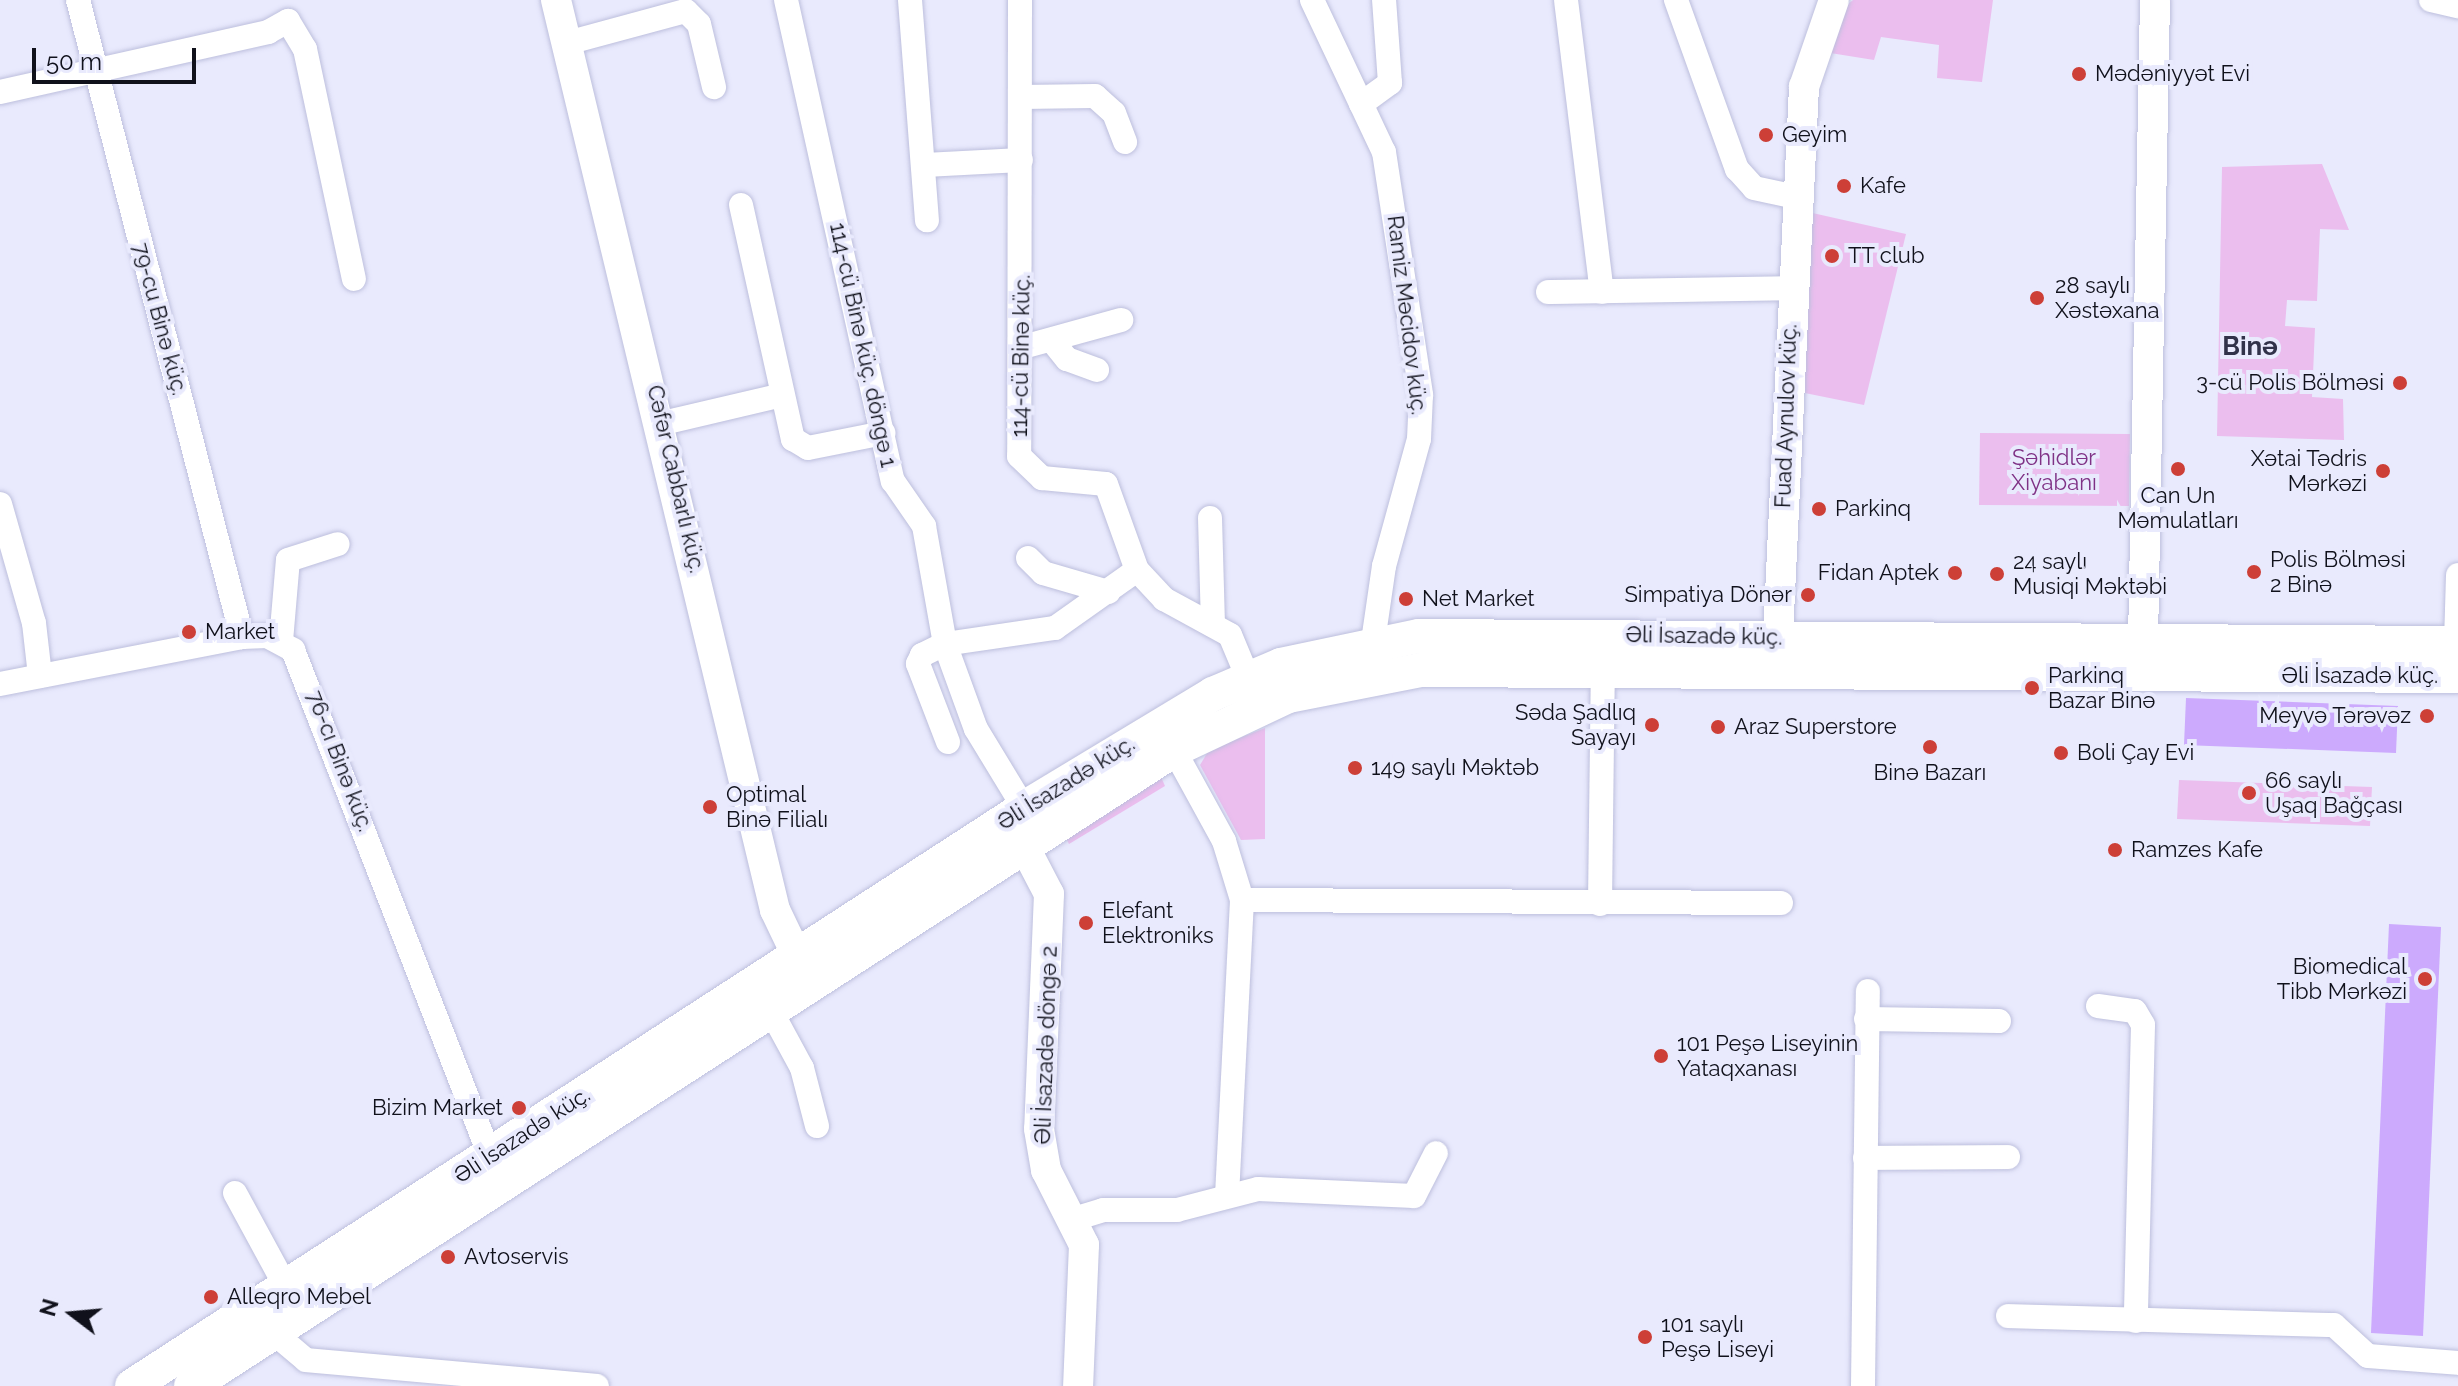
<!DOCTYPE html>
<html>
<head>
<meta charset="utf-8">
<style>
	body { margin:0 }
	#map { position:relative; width:2458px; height:1386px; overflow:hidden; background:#e9eafd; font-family:Raleway,sans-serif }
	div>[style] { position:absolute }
	.green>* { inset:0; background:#ebbeee }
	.building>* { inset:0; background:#ccaafd }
	.roads { filter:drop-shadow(0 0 2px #bdbfdd) drop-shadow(0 0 2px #bdbfdd) }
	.minor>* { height:24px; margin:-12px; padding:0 12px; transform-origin:12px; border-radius:12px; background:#fff }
	.tertiary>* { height:30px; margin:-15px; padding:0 15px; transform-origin:15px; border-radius:15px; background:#fff }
	.secondary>* { height:34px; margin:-17px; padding:0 17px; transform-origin:17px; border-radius:17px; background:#fff }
	.dots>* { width:22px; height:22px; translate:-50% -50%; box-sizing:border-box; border:4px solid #e9eafd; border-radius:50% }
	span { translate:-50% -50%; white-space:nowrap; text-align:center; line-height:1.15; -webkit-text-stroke:8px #e9eafd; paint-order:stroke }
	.poi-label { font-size:22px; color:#10111b }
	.left { translate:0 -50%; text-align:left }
	.right { translate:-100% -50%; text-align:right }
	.street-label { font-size:22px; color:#10111b }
	.park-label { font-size:22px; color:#7f3286 }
	.quarter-label { font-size:26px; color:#31324a; font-weight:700 }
	.north { position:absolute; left:32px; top:1274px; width:80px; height:80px; -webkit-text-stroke:6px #e9eafd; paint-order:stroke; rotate:286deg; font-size:22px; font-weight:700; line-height:32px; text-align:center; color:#10111b }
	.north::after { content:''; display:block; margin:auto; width:28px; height:36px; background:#10111b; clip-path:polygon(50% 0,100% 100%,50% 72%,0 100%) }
	.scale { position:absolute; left:32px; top:48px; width:164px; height:36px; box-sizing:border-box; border:4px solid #10111b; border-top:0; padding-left:10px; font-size:24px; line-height:28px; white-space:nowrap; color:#10111b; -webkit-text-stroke:6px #e9eafd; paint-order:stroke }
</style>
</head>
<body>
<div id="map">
	<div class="green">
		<div style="clip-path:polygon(1853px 0,1993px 0,1982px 82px,1937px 78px,1939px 45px,1881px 37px,1874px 60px,1824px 52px,1840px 11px)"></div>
		<div style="clip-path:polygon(2322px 164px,2349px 230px,2320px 229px,2317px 301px,2287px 300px,2285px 326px,2315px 328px,2312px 397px,2343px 399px,2344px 440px,2217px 436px,2222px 167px)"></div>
		<div style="clip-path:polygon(1808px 212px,1906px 234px,1864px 405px,1795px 391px)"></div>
		<div style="clip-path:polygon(1980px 433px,2130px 434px,2129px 506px,1979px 505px)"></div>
		<div style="clip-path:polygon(1265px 728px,1265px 839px,1241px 840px,1200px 765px,1209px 750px)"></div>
		<div style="clip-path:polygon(1161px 777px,1165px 786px,1069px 844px,1066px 838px)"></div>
		<div style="clip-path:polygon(2179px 780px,2372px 787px,2370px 826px,2177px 819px)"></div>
	</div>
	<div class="building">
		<div style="clip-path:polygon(2186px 698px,2398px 706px,2396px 753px,2184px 745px)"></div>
		<div style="clip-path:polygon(2389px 924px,2441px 927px,2423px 1336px,2371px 1333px)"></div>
	</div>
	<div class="roads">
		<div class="minor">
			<div style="left:78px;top:0;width:658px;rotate:75.56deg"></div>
			<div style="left:786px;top:0;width:493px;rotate:77.5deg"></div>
			<div style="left:893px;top:481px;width:55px;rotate:55.4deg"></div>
			<div style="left:924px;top:526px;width:120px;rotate:79.9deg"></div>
			<div style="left:945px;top:644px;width:90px;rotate:70deg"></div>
			<div style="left:976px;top:729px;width:92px;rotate:58.7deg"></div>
			<div style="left:910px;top:0;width:221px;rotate:85.6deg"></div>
			<div style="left:1020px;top:0;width:456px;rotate:90.1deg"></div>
			<div style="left:1019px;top:456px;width:32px;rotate:44deg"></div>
			<div style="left:1042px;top:478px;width:64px;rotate:5.4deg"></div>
			<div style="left:1106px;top:484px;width:91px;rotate:70.2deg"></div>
			<div style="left:1137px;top:570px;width:40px;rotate:47deg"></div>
			<div style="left:1164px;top:599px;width:75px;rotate:28.6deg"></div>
			<div style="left:1230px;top:635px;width:47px;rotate:67.3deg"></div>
			<div style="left:1312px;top:0;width:168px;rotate:64.7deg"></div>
			<div style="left:1384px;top:152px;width:246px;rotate:81.3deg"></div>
			<div style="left:1421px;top:395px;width:44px;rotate:92.6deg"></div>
			<div style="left:1419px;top:439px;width:132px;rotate:105.4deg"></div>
			<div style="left:1384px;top:566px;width:76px;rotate:98.3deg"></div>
			<div style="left:1566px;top:0;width:294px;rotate:83deg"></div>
			<div style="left:1676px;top:0;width:180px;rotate:70.2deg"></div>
			<div style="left:1737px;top:169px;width:25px;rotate:48deg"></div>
			<div style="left:1754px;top:188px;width:43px;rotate:12.1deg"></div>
			<div style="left:2431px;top:0;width:28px;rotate:13deg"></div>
			<div style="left:288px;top:21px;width:33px;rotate:59deg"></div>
			<div style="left:305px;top:49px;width:235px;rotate:78deg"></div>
			<div style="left:567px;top:43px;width:123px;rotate:-15.1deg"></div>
			<div style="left:686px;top:11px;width:18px;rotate:45deg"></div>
			<div style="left:699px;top:24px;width:65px;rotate:76.6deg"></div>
			<div style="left:0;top:92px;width:275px;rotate:-12.6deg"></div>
			<div style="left:268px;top:32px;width:23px;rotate:-29deg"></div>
			<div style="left:1021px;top:97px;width:74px;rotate:-0.8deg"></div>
			<div style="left:1095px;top:96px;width:25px;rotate:42deg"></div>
			<div style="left:1114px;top:113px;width:31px;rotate:69deg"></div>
			<div style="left:1361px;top:104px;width:36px;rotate:-36deg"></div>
			<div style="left:1390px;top:83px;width:83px;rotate:-94.1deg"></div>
			<div style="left:925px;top:165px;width:96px;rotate:-3deg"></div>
			<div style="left:741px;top:205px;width:240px;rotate:77.5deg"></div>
			<div style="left:793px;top:439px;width:17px;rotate:31deg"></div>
			<div style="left:808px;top:448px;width:77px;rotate:-11.2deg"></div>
			<div style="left:1548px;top:292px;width:243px;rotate:-0.9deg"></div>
			<div style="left:1053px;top:342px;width:22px;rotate:51deg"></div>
			<div style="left:1067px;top:359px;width:32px;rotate:20deg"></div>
			<div style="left:1023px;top:347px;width:102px;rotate:-15.4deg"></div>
			<div style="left:663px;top:423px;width:122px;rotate:-13.2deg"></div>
			<div style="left:0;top:504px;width:124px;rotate:74.1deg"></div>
			<div style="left:34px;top:623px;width:53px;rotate:83.5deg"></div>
			<div style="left:1210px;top:518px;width:107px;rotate:88.4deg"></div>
			<div style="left:1028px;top:558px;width:21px;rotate:45deg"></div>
			<div style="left:1043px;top:573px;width:68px;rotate:16.3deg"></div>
			<div style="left:281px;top:641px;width:81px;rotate:-85.1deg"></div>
			<div style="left:288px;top:560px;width:52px;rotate:-17.7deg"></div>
			<div style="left:2456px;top:643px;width:68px;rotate:-88.3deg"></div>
			<div style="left:0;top:684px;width:247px;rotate:-11deg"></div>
			<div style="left:242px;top:637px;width:25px;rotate:-2deg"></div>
			<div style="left:267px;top:636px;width:30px;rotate:28deg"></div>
			<div style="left:293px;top:650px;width:543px;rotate:68.73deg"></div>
			<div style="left:948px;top:742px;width:84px;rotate:-111deg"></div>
			<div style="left:918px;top:664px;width:10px;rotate:-66deg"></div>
			<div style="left:922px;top:655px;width:25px;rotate:-26deg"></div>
			<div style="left:945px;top:644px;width:111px;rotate:-8.3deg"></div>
			<div style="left:1055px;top:628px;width:100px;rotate:-35.3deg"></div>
			<div style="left:1174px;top:750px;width:104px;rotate:61.2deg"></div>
			<div style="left:1224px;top:841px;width:62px;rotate:73deg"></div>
			<div style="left:1242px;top:900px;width:292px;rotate:92.9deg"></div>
			<div style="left:1242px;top:900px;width:539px;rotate:0.32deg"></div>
			<div style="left:1600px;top:904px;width:236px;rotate:-89.3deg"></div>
			<div style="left:2098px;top:1006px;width:37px;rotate:8deg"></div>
			<div style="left:2135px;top:1011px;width:16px;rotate:60deg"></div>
			<div style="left:2143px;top:1025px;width:296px;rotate:91.4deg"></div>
			<div style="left:771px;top:1011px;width:65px;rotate:61.5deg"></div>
			<div style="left:802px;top:1068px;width:60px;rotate:75.5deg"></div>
			<div style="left:1866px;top:1019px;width:133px;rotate:0.9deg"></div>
			<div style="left:1865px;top:1158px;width:143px;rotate:-0.4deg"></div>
			<div style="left:235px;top:1193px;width:107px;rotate:61.5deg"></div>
			<div style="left:1074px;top:1219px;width:30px;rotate:-17deg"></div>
			<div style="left:1103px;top:1210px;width:74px"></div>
			<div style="left:1177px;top:1210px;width:84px;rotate:-14.5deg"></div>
			<div style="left:1258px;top:1189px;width:156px;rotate:2.6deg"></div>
			<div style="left:1414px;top:1196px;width:48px;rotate:-62.9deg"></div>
			<div style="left:2008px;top:1316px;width:326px;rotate:1.6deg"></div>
			<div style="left:2334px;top:1325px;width:46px;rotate:42.4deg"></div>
			<div style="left:2368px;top:1356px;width:90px;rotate:4.4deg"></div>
			<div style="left:274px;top:1333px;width:42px;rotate:40.2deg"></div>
			<div style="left:306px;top:1360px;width:292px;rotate:5.1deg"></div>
			<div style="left:1863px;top:1386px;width:395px;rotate:-89.3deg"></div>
		</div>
		<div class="tertiary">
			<div style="left:556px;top:0;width:936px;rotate:76.47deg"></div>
			<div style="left:775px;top:910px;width:51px;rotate:64.4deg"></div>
			<div style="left:1778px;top:636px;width:550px;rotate:-87.29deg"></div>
			<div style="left:1804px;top:87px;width:92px;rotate:-71deg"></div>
			<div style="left:2143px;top:642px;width:642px;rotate:-88.93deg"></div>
			<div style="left:1024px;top:846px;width:54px;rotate:62.5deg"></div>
			<div style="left:1049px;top:894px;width:235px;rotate:92.4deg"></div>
			<div style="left:1039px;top:1129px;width:42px;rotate:80.3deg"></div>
			<div style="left:1046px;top:1170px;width:84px;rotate:63.1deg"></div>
			<div style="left:1084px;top:1245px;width:141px;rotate:92.4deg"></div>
		</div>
		<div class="secondary">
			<div style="left:132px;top:1386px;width:1063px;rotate:-32.94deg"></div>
			<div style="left:1024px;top:808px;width:221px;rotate:-31.1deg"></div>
			<div style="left:1213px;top:694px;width:74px;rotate:-23.1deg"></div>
			<div style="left:1281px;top:665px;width:141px;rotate:-11.9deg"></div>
			<div style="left:1419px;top:636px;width:1039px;rotate:0.39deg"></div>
			<div style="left:191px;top:1386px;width:1171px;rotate:-32.9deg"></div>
			<div style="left:1174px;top:750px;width:126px;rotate:-25.3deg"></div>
			<div style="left:1288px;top:696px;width:135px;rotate:-11.1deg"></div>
			<div style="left:1420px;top:670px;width:1038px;rotate:0.33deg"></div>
		</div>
	</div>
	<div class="dots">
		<div style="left:2079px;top:74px;background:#cd3f37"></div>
		<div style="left:1766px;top:135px;background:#cd3f37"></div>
		<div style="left:1844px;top:186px;background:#cd3f37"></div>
		<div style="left:1832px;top:256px;background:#cd3f37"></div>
		<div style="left:2037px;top:298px;background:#cd3f37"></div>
		<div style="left:2400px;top:383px;background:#cd3f37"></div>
		<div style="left:2178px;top:469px;background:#cd3f37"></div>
		<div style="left:2383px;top:471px;background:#cd3f37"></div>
		<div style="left:1819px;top:509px;background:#cd3f37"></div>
		<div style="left:2254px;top:572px;background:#cd3f37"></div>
		<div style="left:1955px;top:573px;background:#cd3f37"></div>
		<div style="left:1997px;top:574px;background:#cd3f37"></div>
		<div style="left:1808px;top:595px;background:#cd3f37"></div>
		<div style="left:1406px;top:599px;background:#cd3f37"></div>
		<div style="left:189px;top:632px;background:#cd3f37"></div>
		<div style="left:2032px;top:688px;background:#cd3f37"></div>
		<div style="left:2427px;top:716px;background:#cd3f37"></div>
		<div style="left:1652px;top:725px;background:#cd3f37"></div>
		<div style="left:1718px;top:727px;background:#cd3f37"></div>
		<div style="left:1930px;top:747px;background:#cd3f37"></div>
		<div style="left:2061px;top:753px;background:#cd3f37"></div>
		<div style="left:1355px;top:768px;background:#cd3f37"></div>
		<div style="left:2249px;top:793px;background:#cd3f37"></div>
		<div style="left:710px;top:807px;background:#cd3f37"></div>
		<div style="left:2115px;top:850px;background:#cd3f37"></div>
		<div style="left:1086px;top:923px;background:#cd3f37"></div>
		<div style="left:2425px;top:979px;background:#cd3f37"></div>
		<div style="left:1661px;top:1056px;background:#cd3f37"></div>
		<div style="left:519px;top:1108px;background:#cd3f37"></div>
		<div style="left:448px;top:1257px;background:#cd3f37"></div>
		<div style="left:211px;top:1297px;background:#cd3f37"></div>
		<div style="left:1645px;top:1337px;background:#cd3f37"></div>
	</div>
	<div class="poi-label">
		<span class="left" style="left:2095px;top:74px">Mədəniyyət Evi</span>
		<span class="left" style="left:1782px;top:135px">Geyim</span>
		<span class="left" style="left:1860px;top:186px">Kafe</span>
		<span class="left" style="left:1848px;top:256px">TT club</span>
		<span class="left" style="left:2055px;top:298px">28 saylı<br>Xəstəxana</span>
		<span class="right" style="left:2384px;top:383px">3-cü Polis Bölməsi</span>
		<span class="right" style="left:2367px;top:471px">Xətai Tədris<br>Mərkəzi</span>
		<span style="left:2178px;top:508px">Can Un<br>Məmulatları</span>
		<span class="left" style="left:1835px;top:509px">Parkinq</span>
		<span class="left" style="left:2270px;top:572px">Polis Bölməsi<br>2 Binə</span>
		<span class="left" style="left:2013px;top:574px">24 saylı<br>Musiqi Məktəbi</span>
		<span class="right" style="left:1939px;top:573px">Fidan Aptek</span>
		<span class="right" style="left:1792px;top:595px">Simpatiya Dönər</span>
		<span class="left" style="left:1422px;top:599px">Net Market</span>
		<span class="left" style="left:205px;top:632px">Market</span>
		<span class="left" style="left:2048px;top:688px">Parkinq<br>Bazar Binə</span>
		<span class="right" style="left:1636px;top:725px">Səda Şadlıq<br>Sayayı</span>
		<span class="right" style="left:2411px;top:716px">Meyvə Tərəvəz</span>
		<span class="left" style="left:1734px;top:727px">Araz Superstore</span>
		<span class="left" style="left:2077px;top:753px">Boli Çay Evi</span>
		<span class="left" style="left:1371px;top:768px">149 saylı Məktəb</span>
		<span style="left:1930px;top:773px">Binə Bazarı</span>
		<span class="left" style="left:2265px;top:793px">66 saylı<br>Uşaq Bağçası</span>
		<span class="left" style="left:726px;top:807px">Optimal<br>Binə Filialı</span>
		<span class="left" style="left:2131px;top:850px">Ramzes Kafe</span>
		<span class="left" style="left:1102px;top:923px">Elefant<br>Elektroniks</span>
		<span class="right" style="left:2407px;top:979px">Biomedical<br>Tibb Mərkəzi</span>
		<span class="left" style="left:1677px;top:1056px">101 Peşə Liseyinin<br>Yataqxanası</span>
		<span class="right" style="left:503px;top:1108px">Bizim Market</span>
		<span class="left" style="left:464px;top:1257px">Avtoservis</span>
		<span class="left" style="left:227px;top:1297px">Alleqro Mebel</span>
		<span class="left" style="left:1661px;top:1337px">101 saylı<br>Peşə Liseyi</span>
	</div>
	<div class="street-label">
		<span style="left:1407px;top:315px;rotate:83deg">Ramiz Məcidov küç.</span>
		<span style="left:160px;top:319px;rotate:75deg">79-cu Binə küç.</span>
		<span style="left:863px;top:345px;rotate:78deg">114-cü Binə küç. döngə 1</span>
		<span style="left:1021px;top:356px;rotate:-89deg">114-cü Binə küç.</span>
		<span style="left:1786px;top:416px;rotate:-88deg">Fuad Aynulov küç.</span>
		<span style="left:676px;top:479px;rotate:77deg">Cəfər Cabbarlı küç.</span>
		<span style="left:1704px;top:636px;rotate:1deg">Əli İsazadə küç.</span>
		<span style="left:2360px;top:676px">Əli İsazadə küç.</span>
		<span style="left:340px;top:761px;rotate:69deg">76-cı Binə küç.</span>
		<span style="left:1066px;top:783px;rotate:-32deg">Əli İsazadə küç.</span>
		<span style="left:1046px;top:1045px;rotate:-88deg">Əli İsazadə döngə 2</span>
		<span style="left:522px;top:1135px;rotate:-33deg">Əli İsazadə küç.</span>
	</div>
	<div class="park-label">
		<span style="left:2054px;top:470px">Şəhidlər<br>Xiyabanı</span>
	</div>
	<div class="quarter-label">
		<span style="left:2250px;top:347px">Binə</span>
	</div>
	<div class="north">N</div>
	<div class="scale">50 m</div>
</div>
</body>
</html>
